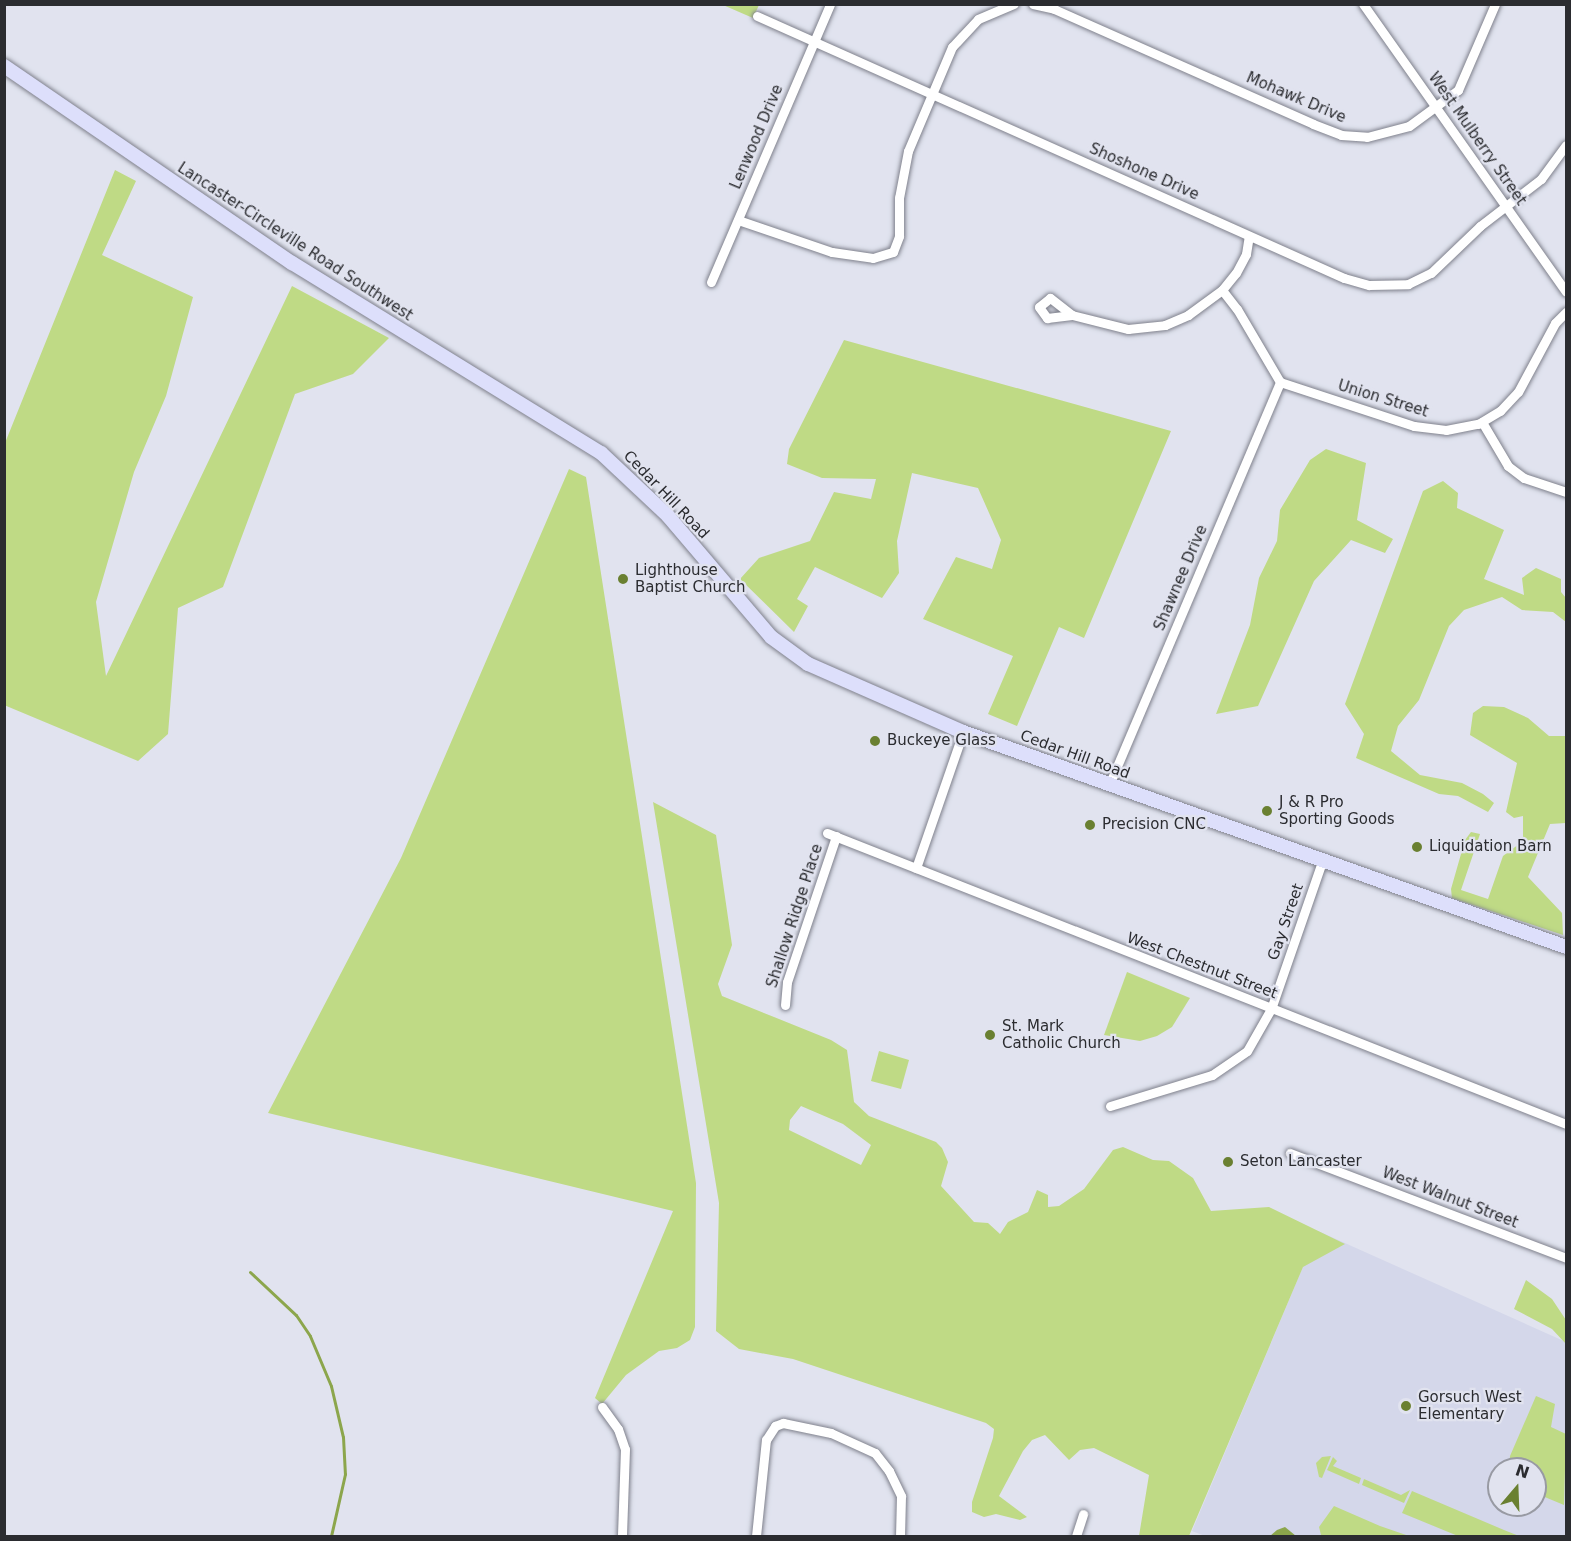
<!DOCTYPE html>
<html>
<head>
<meta charset="utf-8">
<style>
	body { margin:0 }
	#map { position:relative; width:1571px; height:1541px; overflow:hidden; background:#e1e3ef; font-family:"DejaVu Sans",sans-serif }
	div>[style] { position:absolute }
	.built>* { inset:0; background:#d4d7ea }
	.green>* { inset:0; background:#bfda85 }
	.water>* { inset:0; background:#8ca64c }
	.stream>* { height:3px; margin:-1.5px; padding:0 1.5px; transform-origin:1.5px; border-radius:1.5px; background:#8ca64c }
	.roads { filter:drop-shadow(0 0 2px #7f818c) drop-shadow(0 0 2px #7f818c) }
	.minor>* { height:9px; margin:-4.5px; padding:0 4.5px; transform-origin:4.5px; border-radius:4.5px; background:#fff }
	.secondary>* { height:14px; margin:-7px; padding:0 7px; transform-origin:7px; border-radius:7px; background:#dddffb }
	.dots>* { width:16px; height:16px; translate:-50% -50%; box-sizing:border-box; border:3px solid #e1e3ef; border-radius:50% }
	span { translate:-50% -50%; white-space:nowrap; text-align:center; line-height:1.15; -webkit-text-stroke:4.5px #e1e3ef; paint-order:stroke }
	.street-label { font-size:15px; color:#2b2c30 }
	.poi-label { font-size:15px; color:#2b2c30 }
	.left { translate:0 -50%; text-align:left }
	.frame { position:absolute; inset:0; border:6px solid #2b2c30; pointer-events:none }
	.north { position:absolute; left:1487px; top:1457px; width:60px; height:60px; box-sizing:border-box; background:#e1e3ef; border:2px solid #989aa3; border-radius:50%; rotate:19deg; font-size:16px; font-weight:700; line-height:24px; text-align:center; color:#2b2c30 }
	.north::after { content:''; display:block; margin:auto; width:21px; height:27px; background:#6a8031; clip-path:polygon(50% 0,100% 100%,50% 72%,0 100%) }
</style>
</head>
<body>
<div id="map">
	<div class="built">
		<div style="clip-path:polygon(evenodd,1318px 1231px,1566px 1342px,1566px 1536px,1205px 1536px,1192px 1531px,1318px 1231px,1499px 1469px,1535px 1469px,1535px 1505px,1499px 1505px,1499px 1469px)"></div>
	</div>
	<div class="green">
		<div style="clip-path:polygon(723px 5px,759px 5px,753px 18px)"></div>
		<div style="clip-path:polygon(115px 170px,136px 181px,102px 255px,193px 297px,166px 396px,134px 472px,96px 602px,106px 676px,292px 286px,389px 338px,353px 374px,295px 394px,223px 587px,178px 608px,168px 734px,138px 761px,4px 705px,5px 443px)"></div>
		<div style="clip-path:polygon(844px 340px,1171px 431px,1084px 638px,1059px 627px,1017px 726px,988px 714px,1013px 656px,923px 619px,956px 557px,992px 569px,1001px 540px,978px 488px,912px 473px,897px 541px,899px 573px,882px 598px,815px 567px,797px 599px,808px 606px,794px 632px,740px 579px,759px 558px,810px 541px,834px 492px,871px 499px,876px 479px,822px 478px,787px 464px,789px 449px)"></div>
		<div style="clip-path:polygon(1326px 449px,1366px 463px,1357px 520px,1393px 539px,1385px 553px,1351px 540px,1314px 581px,1258px 706px,1216px 714px,1250px 625px,1259px 578px,1277px 541px,1280px 510px,1310px 460px)"></div>
		<div style="clip-path:polygon(569px 469px,586px 477px,696px 1183px,695px 1327px,690px 1340px,677px 1348px,659px 1351px,626px 1375px,602px 1404px,595px 1398px,673px 1211px,268px 1113px,401px 858px)"></div>
		<div style="clip-path:polygon(1443px 481px,1458px 493px,1457px 508px,1504px 530px,1484px 579px,1524px 595px,1522px 578px,1536px 568px,1561px 579px,1561px 592px,1566px 598px,1566px 622px,1553px 612px,1522px 610px,1502px 597px,1464px 610px,1449px 626px,1419px 700px,1398px 726px,1391px 751px,1420px 775px,1462px 783px,1483px 794px,1494px 803px,1488px 812px,1458px 796px,1439px 794px,1356px 758px,1364px 734px,1345px 704px,1423px 491px)"></div>
		<div style="clip-path:polygon(1483px 706px,1504px 707px,1528px 718px,1549px 736px,1566px 736px,1566px 823px,1550px 824px,1528px 877px,1562px 913px,1563px 935px,1452px 898px,1451px 889px,1465px 840px,1471px 832px,1480px 834px,1461px 890px,1488px 899px,1503px 856px,1523px 841px,1523px 816px,1514px 818px,1506px 812px,1517px 763px,1470px 735px,1473px 713px)"></div>
		<div style="clip-path:polygon(evenodd,653px 802px,716px 835px,732px 945px,718px 984px,722px 996px,831px 1040px,847px 1050px,854px 1102px,869px 1116px,936px 1142px,942px 1148px,948px 1162px,941px 1186px,974px 1222px,988px 1223px,1000px 1234px,1008px 1222px,1028px 1212px,1037px 1190px,1048px 1195px,1048px 1207px,1059px 1206px,1084px 1189px,1113px 1150px,1123px 1147px,1153px 1160px,1169px 1161px,1193px 1178px,1211px 1211px,1269px 1207px,1345px 1244px,1303px 1267px,1189px 1536px,1139px 1536px,1149px 1475px,1094px 1448px,1080px 1450px,1069px 1460px,1045px 1435px,1032px 1440px,1023px 1451px,999px 1496px,1027px 1517px,1020px 1520px,996px 1514px,984px 1517px,972px 1512px,972px 1502px,993px 1438px,994px 1429px,986px 1423px,793px 1359px,739px 1349px,716px 1331px,719px 1203px,653px 802px,801px 1106px,843px 1124px,871px 1145px,861px 1165px,789px 1130px,790px 1120px,801px 1106px)"></div>
		<div style="clip-path:polygon(1127px 972px,1190px 998px,1172px 1027px,1157px 1036px,1140px 1041px,1104px 1035px)"></div>
		<div style="clip-path:polygon(879px 1051px,909px 1060px,901px 1089px,871px 1081px)"></div>
		<div style="clip-path:polygon(1526px 1280px,1552px 1299px,1566px 1320px,1566px 1344px,1552px 1329px,1514px 1309px)"></div>
		<div style="clip-path:polygon(1536px 1396px,1555px 1404px,1551px 1427px,1566px 1434px,1564px 1505px,1535px 1493px,1535px 1469px,1509px 1469px,1510px 1456px)"></div>
		<div style="clip-path:polygon(1331px 1456px,1322px 1478px,1319px 1477px,1316px 1463px,1322px 1457px)"></div>
		<div style="clip-path:polygon(1333px 1457px,1337px 1461px,1333px 1466px,1361px 1478px,1359px 1484px,1327px 1470px)"></div>
		<div style="clip-path:polygon(1364px 1479px,1401px 1495px,1410px 1490px,1404px 1503px,1362px 1485px)"></div>
		<div style="clip-path:polygon(1412px 1491px,1504px 1530px,1519px 1536px,1458px 1536px,1402px 1513px)"></div>
		<div style="clip-path:polygon(1334px 1506px,1380px 1526px,1409px 1536px,1321px 1535px,1319px 1527px)"></div>
	</div>
	<div class="water">
		<div style="clip-path:polygon(1285px 1527px,1296px 1536px,1270px 1536px,1277px 1530px)"></div>
	</div>
	<div class="stream">
		<div style="left:250px;top:1272px;width:63px;rotate:43.1deg"></div>
		<div style="left:296px;top:1315px;width:25px;rotate:56deg"></div>
		<div style="left:310px;top:1336px;width:54px;rotate:67.2deg"></div>
		<div style="left:331px;top:1386px;width:52px;rotate:76.8deg"></div>
		<div style="left:343px;top:1437px;width:37px;rotate:87deg"></div>
		<div style="left:345px;top:1474px;width:64px;rotate:102.7deg"></div>
	</div>
	<div class="roads">
		<div class="minor">
			<div style="left:1033px;top:4px;width:22px;rotate:13deg"></div>
			<div style="left:1054px;top:9px;width:283px;rotate:23.9deg"></div>
			<div style="left:1313px;top:124px;width:30px;rotate:21deg"></div>
			<div style="left:1341px;top:135px;width:26px;rotate:4deg"></div>
			<div style="left:1367px;top:137px;width:43px;rotate:-14.7deg"></div>
			<div style="left:1409px;top:126px;width:61px;rotate:-36.3deg"></div>
			<div style="left:1458px;top:90px;width:94px;rotate:-66.7deg"></div>
			<div style="left:1363px;top:4px;width:352px;rotate:54.8deg"></div>
			<div style="left:757px;top:16px;width:643px;rotate:24.05deg"></div>
			<div style="left:1344px;top:278px;width:26px;rotate:16deg"></div>
			<div style="left:1369px;top:285px;width:39px;rotate:-1deg"></div>
			<div style="left:1408px;top:284px;width:25px;rotate:-26deg"></div>
			<div style="left:1431px;top:273px;width:68px;rotate:-43.8deg"></div>
			<div style="left:1480px;top:226px;width:77px;rotate:-37.6deg"></div>
			<div style="left:1541px;top:179px;width:42px;rotate:-53.7deg"></div>
			<div style="left:738px;top:220px;width:99px;rotate:18.8deg"></div>
			<div style="left:832px;top:252px;width:41px;rotate:8.3deg"></div>
			<div style="left:873px;top:258px;width:21px;rotate:-17deg"></div>
			<div style="left:893px;top:252px;width:17px;rotate:-69deg"></div>
			<div style="left:899px;top:236px;width:38px;rotate:-90deg"></div>
			<div style="left:899px;top:198px;width:48px;rotate:-79.2deg"></div>
			<div style="left:908px;top:151px;width:113px;rotate:-67.1deg"></div>
			<div style="left:952px;top:47px;width:38px;rotate:-47deg"></div>
			<div style="left:978px;top:19px;width:39px;rotate:-23deg"></div>
			<div style="left:711px;top:282px;width:302px;rotate:-66.8deg"></div>
			<div style="left:1222px;top:290px;width:24px;rotate:52deg"></div>
			<div style="left:1237px;top:309px;width:85px;rotate:59.5deg"></div>
			<div style="left:1280px;top:382px;width:141px;rotate:18.2deg"></div>
			<div style="left:1414px;top:426px;width:32px;rotate:7deg"></div>
			<div style="left:1446px;top:430px;width:33px;rotate:-11deg"></div>
			<div style="left:1478px;top:424px;width:26px;rotate:-31deg"></div>
			<div style="left:1500px;top:411px;width:26px;rotate:-47deg"></div>
			<div style="left:1518px;top:392px;width:78px;rotate:-61.8deg"></div>
			<div style="left:1555px;top:323px;width:16px;rotate:-45deg"></div>
			<div style="left:1072px;top:315px;width:28px;rotate:-142deg"></div>
			<div style="left:1050px;top:298px;width:14px;rotate:141deg"></div>
			<div style="left:1039px;top:307px;width:14px;rotate:54deg"></div>
			<div style="left:1047px;top:318px;width:25px;rotate:-7deg"></div>
			<div style="left:1072px;top:315px;width:58px;rotate:14deg"></div>
			<div style="left:1128px;top:329px;width:37px;rotate:-6deg"></div>
			<div style="left:1165px;top:325px;width:25px;rotate:-23deg"></div>
			<div style="left:1188px;top:315px;width:42px;rotate:-36.3deg"></div>
			<div style="left:1222px;top:290px;width:22px;rotate:-51deg"></div>
			<div style="left:1236px;top:273px;width:21px;rotate:-62deg"></div>
			<div style="left:1246px;top:254px;width:18px;rotate:-81deg"></div>
			<div style="left:1482px;top:422px;width:51px;rotate:59.4deg"></div>
			<div style="left:1508px;top:466px;width:20px;rotate:37deg"></div>
			<div style="left:1524px;top:478px;width:44px;rotate:18.4deg"></div>
			<div style="left:1109px;top:785px;width:438px;rotate:-67deg"></div>
			<div style="left:827px;top:833px;width:794px;rotate:21.49deg"></div>
			<div style="left:916px;top:868px;width:144px;rotate:-70.9deg"></div>
			<div style="left:785px;top:1005px;width:23px;rotate:-85deg"></div>
			<div style="left:787px;top:982px;width:154px;rotate:-71.4deg"></div>
			<div style="left:1110px;top:1106px;width:107px;rotate:-16.9deg"></div>
			<div style="left:1212px;top:1075px;width:42px;rotate:-34.4deg"></div>
			<div style="left:1247px;top:1051px;width:48px;rotate:-60.3deg"></div>
			<div style="left:1271px;top:1009px;width:156px;rotate:-70.9deg"></div>
			<div style="left:1290px;top:1153px;width:295px;rotate:20.8deg"></div>
			<div style="left:602px;top:1407px;width:27px;rotate:54deg"></div>
			<div style="left:618px;top:1429px;width:21px;rotate:71deg"></div>
			<div style="left:625px;top:1449px;width:87px;rotate:92deg"></div>
			<div style="left:756px;top:1536px;width:97px;rotate:-84.1deg"></div>
			<div style="left:766px;top:1440px;width:17px;rotate:-57deg"></div>
			<div style="left:775px;top:1426px;width:9px;rotate:-21deg"></div>
			<div style="left:783px;top:1423px;width:49px;rotate:11.8deg"></div>
			<div style="left:831px;top:1433px;width:48px;rotate:24.4deg"></div>
			<div style="left:875px;top:1453px;width:23px;rotate:52deg"></div>
			<div style="left:889px;top:1471px;width:28px;rotate:64deg"></div>
			<div style="left:901px;top:1496px;width:40px;rotate:91.4deg"></div>
			<div style="left:1076px;top:1536px;width:23px;rotate:-72deg"></div>
		</div>
		<div class="secondary">
			<div style="left:4px;top:66px;width:349px;rotate:34.4deg"></div>
			<div style="left:292px;top:263px;width:363px;rotate:31.6deg"></div>
			<div style="left:601px;top:453px;width:92px;rotate:43.2deg"></div>
			<div style="left:668px;top:516px;width:159px;rotate:49.6deg"></div>
			<div style="left:771px;top:637px;width:46px;rotate:36.1deg"></div>
			<div style="left:808px;top:664px;width:169px;rotate:23.7deg"></div>
			<div style="left:963px;top:732px;width:640px;rotate:19.62deg"></div>
		</div>
	</div>
	<div class="dots">
		<div style="left:623px;top:579px;background:#6a8031"></div>
		<div style="left:875px;top:741px;background:#6a8031"></div>
		<div style="left:1267px;top:811px;background:#6a8031"></div>
		<div style="left:1090px;top:825px;background:#6a8031"></div>
		<div style="left:1417px;top:847px;background:#6a8031"></div>
		<div style="left:990px;top:1035px;background:#6a8031"></div>
		<div style="left:1228px;top:1162px;background:#6a8031"></div>
		<div style="left:1406px;top:1406px;background:#6a8031"></div>
	</div>
	<div class="street-label">
		<span style="left:1296px;top:98px;rotate:23deg">Mohawk Drive</span>
		<span style="left:757px;top:137px;rotate:-67deg">Lenwood Drive</span>
		<span style="left:1477px;top:139px;rotate:55deg">West Mulberry Street</span>
		<span style="left:1144px;top:172px;rotate:24deg">Shoshone Drive</span>
		<span style="left:295px;top:242px;rotate:33deg">Lancaster-Circleville Road Southwest</span>
		<span style="left:1383px;top:399px;rotate:17deg">Union Street</span>
		<span style="left:666px;top:495px;rotate:46deg">Cedar Hill Road</span>
		<span style="left:1181px;top:578px;rotate:-67deg">Shawnee Drive</span>
		<span style="left:1075px;top:755px;rotate:20deg">Cedar Hill Road</span>
		<span style="left:795px;top:916px;rotate:-72deg">Shallow Ridge Place</span>
		<span style="left:1286px;top:922px;rotate:-71deg">Gay Street</span>
		<span style="left:1202px;top:966px;rotate:21deg">West Chestnut Street</span>
		<span style="left:1450px;top:1198px;rotate:21deg">West Walnut Street</span>
	</div>
	<div class="poi-label">
		<span class="left" style="left:635px;top:579px">Lighthouse<br>Baptist Church</span>
		<span class="left" style="left:887px;top:741px">Buckeye Glass</span>
		<span class="left" style="left:1279px;top:811px">J &amp; R Pro<br>Sporting Goods</span>
		<span class="left" style="left:1102px;top:825px">Precision CNC</span>
		<span class="left" style="left:1429px;top:847px">Liquidation Barn</span>
		<span class="left" style="left:1002px;top:1035px">St. Mark<br>Catholic Church</span>
		<span class="left" style="left:1240px;top:1162px">Seton Lancaster</span>
		<span class="left" style="left:1418px;top:1406px">Gorsuch West<br>Elementary</span>
	</div>
	<div class="frame"></div>
	<div class="north">N</div>
</div>
</body>
</html>
